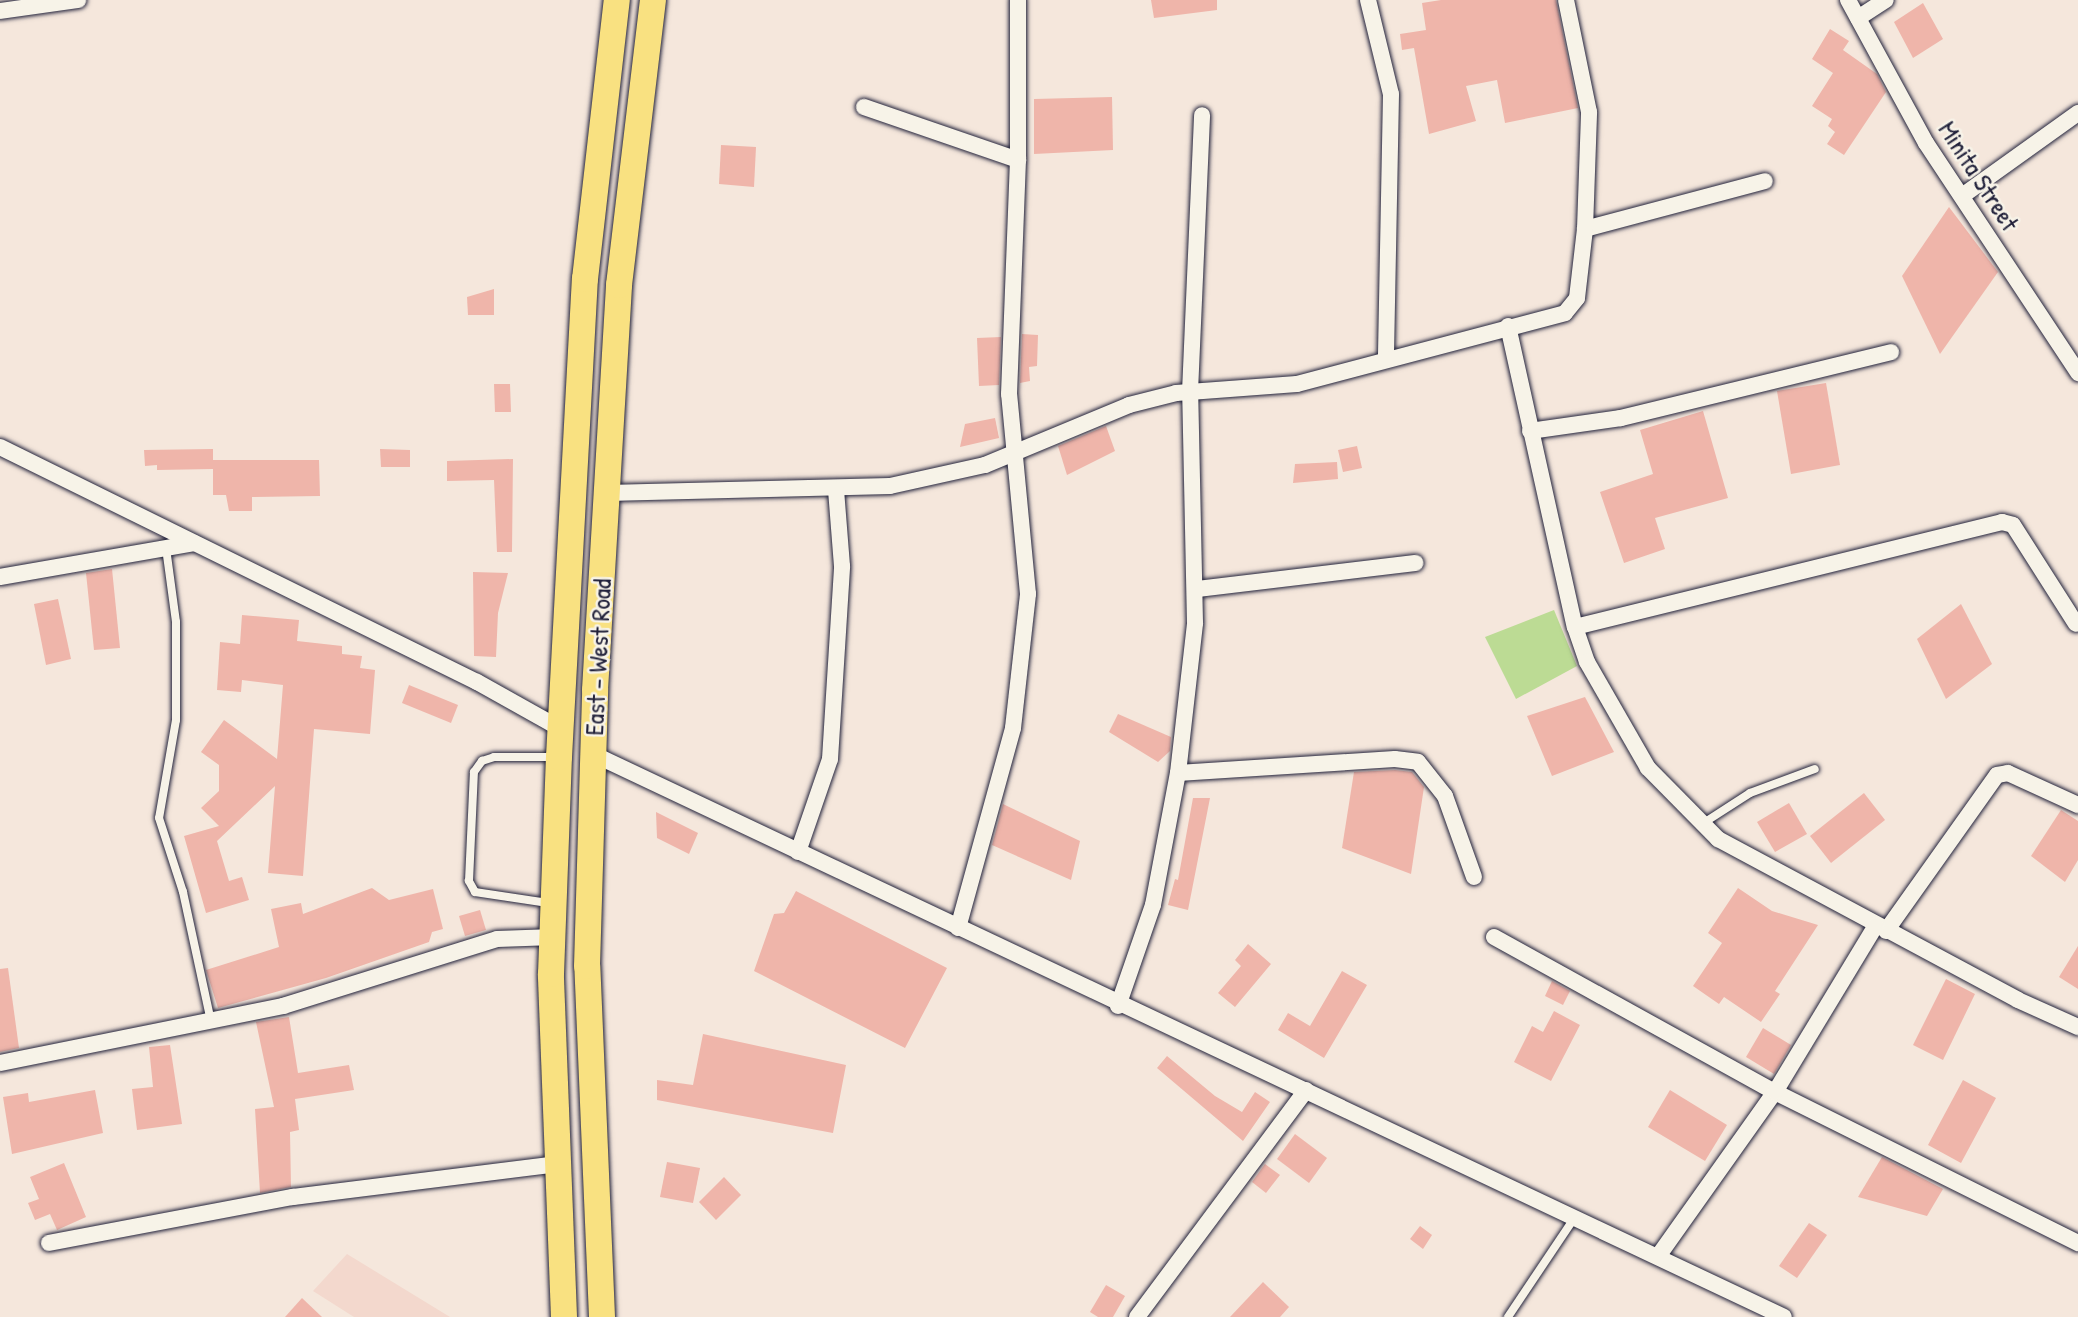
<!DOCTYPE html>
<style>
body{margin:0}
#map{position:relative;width:2078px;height:1317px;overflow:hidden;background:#f5e7dc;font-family:"Patrick Hand",sans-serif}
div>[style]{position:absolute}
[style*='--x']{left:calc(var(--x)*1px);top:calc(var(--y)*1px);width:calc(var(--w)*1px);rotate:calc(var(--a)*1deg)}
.built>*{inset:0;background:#f3d8cd}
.green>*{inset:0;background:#bcdb94}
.building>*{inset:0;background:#efb5aa}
.roads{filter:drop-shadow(0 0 2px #22223b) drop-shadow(0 0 2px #22223b)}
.lane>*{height:8px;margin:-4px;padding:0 4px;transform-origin:4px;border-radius:4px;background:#f7f3e8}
.street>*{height:16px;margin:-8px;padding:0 8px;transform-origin:8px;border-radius:8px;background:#f7f3e8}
.primary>*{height:26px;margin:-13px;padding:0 13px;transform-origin:13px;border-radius:13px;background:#f9e181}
span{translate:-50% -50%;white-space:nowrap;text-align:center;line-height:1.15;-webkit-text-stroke:5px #f7f3e8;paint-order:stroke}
.street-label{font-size:26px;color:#22223b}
</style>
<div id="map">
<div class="built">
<i style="clip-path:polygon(347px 1254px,450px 1317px,354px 1317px,313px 1291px)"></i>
</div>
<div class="green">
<i style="clip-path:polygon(1554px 610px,1577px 666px,1516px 699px,1485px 637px)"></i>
</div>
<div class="building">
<i style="clip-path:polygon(1151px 0,1217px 0,1217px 10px,1154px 18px)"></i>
<i style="clip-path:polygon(1441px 0,1556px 0,1578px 108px,1505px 123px,1497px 80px,1466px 86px,1476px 121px,1429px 134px,1414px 48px,1402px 50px,1400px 34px,1426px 30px,1422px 3px)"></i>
<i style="clip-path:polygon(1923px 3px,1943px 39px,1913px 58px,1894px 22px)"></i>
<i style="clip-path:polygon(1830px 29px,1849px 41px,1843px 50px,1877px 74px,1886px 92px,1844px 155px,1827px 144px,1835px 132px,1828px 126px,1832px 119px,1812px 106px,1833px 73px,1812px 59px)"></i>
<i style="clip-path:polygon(1112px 97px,1113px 150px,1034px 154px,1034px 99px)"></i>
<i style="clip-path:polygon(721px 145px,756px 147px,754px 187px,719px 184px)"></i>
<i style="clip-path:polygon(1949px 207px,1998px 272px,1940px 354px,1902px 276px)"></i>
<i style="clip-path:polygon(494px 289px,494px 315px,468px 315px,467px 297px)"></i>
<i style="clip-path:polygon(1022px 334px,1038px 335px,1037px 366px,1029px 367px,1030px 381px,1020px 383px)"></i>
<i style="clip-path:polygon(1001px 337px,999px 385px,979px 386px,977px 338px)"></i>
<i style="clip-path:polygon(1826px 383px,1840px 465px,1791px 474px,1777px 391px)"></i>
<i style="clip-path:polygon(494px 384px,510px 384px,511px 412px,495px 412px)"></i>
<i style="clip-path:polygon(1703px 411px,1728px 498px,1655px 518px,1665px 549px,1624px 563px,1600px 492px,1653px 474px,1640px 430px)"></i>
<i style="clip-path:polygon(995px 418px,999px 438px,960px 447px,965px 424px)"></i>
<i style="clip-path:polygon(1106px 426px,1115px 451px,1067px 475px,1058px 446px)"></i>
<i style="clip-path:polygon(1357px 446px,1362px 468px,1343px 472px,1338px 450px)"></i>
<i style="clip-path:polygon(213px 449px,213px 467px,213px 460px,319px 460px,320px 496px,252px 497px,252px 511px,229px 511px,226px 495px,213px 495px,213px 469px,157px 470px,157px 465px,145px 466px,144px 450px)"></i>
<i style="clip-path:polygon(380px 449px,410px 450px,410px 467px,381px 467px)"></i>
<i style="clip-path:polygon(513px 459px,512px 552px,497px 552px,494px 480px,447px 481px,447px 461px)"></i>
<i style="clip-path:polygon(1337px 462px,1338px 479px,1293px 483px,1295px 464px)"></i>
<i style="clip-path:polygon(112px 569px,120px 648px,94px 650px,86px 573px)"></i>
<i style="clip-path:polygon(473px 572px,508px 573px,498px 613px,496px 657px,474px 656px)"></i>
<i style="clip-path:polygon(58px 599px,71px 659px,46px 665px,34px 604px)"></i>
<i style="clip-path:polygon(1961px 604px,1992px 664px,1946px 699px,1917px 639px)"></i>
<i style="clip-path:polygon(242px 615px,299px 620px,297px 641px,342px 646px,342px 654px,362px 656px,360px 668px,375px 670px,370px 734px,314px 729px,303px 876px,268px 873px,275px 786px,217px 841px,229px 881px,242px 877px,249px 900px,206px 913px,184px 836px,219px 826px,201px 808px,219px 791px,219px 765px,201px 752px,224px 720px,277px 759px,283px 685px,242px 680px,241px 692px,217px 690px,220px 642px,240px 644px)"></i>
<i style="clip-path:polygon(409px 685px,458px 705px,451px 723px,402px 703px)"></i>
<i style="clip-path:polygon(1585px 697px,1614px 752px,1552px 776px,1527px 716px)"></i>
<i style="clip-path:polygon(1118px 714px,1171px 737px,1170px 751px,1158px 762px,1109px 732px)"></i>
<i style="clip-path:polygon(1395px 770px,1412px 772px,1424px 787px,1411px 874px,1342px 848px,1354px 772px)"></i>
<i style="clip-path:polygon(1864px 793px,1885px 820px,1831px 863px,1810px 836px)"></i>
<i style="clip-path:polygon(1193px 798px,1210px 798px,1188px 910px,1168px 905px,1175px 879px,1178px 880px)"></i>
<i style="clip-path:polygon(1789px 803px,1807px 834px,1775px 852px,1757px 822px)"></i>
<i style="clip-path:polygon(1003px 804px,1080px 841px,1071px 880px,992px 845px)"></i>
<i style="clip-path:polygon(2061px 810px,2078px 821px,2078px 860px,2065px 882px,2031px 856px)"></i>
<i style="clip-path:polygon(656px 812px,698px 833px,689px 854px,657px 838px)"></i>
<i style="clip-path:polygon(372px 888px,389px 900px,433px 889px,443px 929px,432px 932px,429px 942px,326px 978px,218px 1008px,206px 970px,279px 947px,271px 909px,301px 903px,303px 914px)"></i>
<i style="clip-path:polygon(1738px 888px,1772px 911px,1818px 925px,1775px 991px,1780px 994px,1761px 1022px,1724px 997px,1719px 1004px,1693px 986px,1722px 943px,1708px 933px)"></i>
<i style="clip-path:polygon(796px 891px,947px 968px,905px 1048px,754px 971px,774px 914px,784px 913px)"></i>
<i style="clip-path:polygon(480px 910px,486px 930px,465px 936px,459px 916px)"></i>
<i style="clip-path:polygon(1248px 944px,1271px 964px,1235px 1007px,1218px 993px,1241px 966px,1235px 960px)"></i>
<i style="clip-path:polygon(2078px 946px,2078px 989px,2059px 977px)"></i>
<i style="clip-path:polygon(8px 968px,19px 1048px,0 1052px,0 969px)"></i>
<i style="clip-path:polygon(1342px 971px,1367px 985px,1324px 1058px,1278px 1030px,1288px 1013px,1310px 1026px)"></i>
<i style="clip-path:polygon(1946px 979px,1975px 994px,1943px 1060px,1913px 1045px)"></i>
<i style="clip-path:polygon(1552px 981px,1570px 991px,1563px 1005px,1545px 996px)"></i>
<i style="clip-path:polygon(1554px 1011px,1580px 1025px,1551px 1081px,1514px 1062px,1532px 1026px,1543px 1032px)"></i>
<i style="clip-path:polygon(289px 1017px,298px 1073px,349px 1065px,354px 1090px,295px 1099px,299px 1130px,290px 1132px,291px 1187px,260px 1193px,255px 1109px,274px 1107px,256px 1022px)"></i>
<i style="clip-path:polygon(1763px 1028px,1791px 1045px,1774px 1074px,1746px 1057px)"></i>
<i style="clip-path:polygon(703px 1034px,846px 1065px,833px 1133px,657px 1100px,657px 1080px,693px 1085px)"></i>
<i style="clip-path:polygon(170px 1045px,182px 1124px,137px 1130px,132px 1089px,153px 1087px,149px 1047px)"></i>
<i style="clip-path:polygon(1167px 1056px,1215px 1096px,1242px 1112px,1255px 1092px,1270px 1102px,1243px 1141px,1157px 1068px)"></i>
<i style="clip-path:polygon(1963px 1080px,1996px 1098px,1961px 1163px,1928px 1145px)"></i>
<i style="clip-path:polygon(95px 1090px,103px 1133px,12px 1154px,3px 1097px,28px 1093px,29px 1102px)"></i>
<i style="clip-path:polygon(1670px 1090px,1727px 1125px,1705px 1161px,1648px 1127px)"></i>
<i style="clip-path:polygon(1295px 1134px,1327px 1158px,1309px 1183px,1277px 1159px)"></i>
<i style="clip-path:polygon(1882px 1157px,1943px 1189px,1927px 1216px,1858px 1197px)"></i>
<i style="clip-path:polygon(667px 1162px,700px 1168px,693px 1203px,660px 1197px)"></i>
<i style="clip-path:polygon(64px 1163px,86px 1217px,57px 1230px,50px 1214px,35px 1220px,28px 1203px,39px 1199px,30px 1177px)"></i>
<i style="clip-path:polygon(1265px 1164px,1280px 1175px,1266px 1193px,1252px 1182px)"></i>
<i style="clip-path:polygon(724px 1177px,741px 1195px,716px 1220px,699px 1202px)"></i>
<i style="clip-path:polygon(1809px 1223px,1827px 1235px,1797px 1278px,1779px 1266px)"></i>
<i style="clip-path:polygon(1420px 1226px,1432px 1235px,1423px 1249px,1410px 1239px)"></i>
<i style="clip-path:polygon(1263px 1282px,1289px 1307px,1280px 1317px,1230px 1317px)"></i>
<i style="clip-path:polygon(1106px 1285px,1125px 1296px,1113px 1317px,1098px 1317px,1090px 1312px)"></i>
<i style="clip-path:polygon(302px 1298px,322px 1317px,285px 1317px)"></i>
</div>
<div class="roads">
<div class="lane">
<i style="--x:166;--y:548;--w:75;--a:82.3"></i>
<i style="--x:176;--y:622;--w:98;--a:90"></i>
<i style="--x:176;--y:720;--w:99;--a:99.8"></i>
<i style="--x:159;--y:818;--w:78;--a:72"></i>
<i style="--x:183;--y:892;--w:133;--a:77.8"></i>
<i style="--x:1702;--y:824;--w:57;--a:-32.9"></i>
<i style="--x:1750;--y:793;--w:69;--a:-20.3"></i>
<i style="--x:548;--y:903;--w:74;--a:-171.4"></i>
<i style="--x:475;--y:892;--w:13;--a:-119"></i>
<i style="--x:469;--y:881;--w:109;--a:-87.4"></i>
<i style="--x:474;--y:772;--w:14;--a:-54"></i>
<i style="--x:482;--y:761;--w:13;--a:-18"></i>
<i style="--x:494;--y:757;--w:62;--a:0"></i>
<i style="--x:1508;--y:1317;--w:120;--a:-56.2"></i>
</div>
<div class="street">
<i style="--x:1368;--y:0;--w:97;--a:76.3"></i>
<i style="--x:1391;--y:94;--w:265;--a:91.1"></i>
<i style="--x:1848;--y:0;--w:163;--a:61.4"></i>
<i style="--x:1926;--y:143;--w:276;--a:56.5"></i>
<i style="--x:0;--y:11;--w:79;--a:-8"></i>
<i style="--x:1858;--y:18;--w:33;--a:-33"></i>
<i style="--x:864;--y:107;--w:163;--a:19"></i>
<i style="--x:1962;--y:196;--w:143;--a:-35.6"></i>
<i style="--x:1585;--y:229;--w:186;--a:-14.9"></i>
<i style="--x:1508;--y:326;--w:308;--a:77.5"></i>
<i style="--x:1575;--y:627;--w:37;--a:71"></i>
<i style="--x:1587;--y:662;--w:122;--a:60.1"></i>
<i style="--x:1648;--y:768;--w:100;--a:45.4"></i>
<i style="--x:1718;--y:839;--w:340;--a:28.2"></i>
<i style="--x:2018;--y:1000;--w:66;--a:24.2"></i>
<i style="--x:1530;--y:431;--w:92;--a:-8.1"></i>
<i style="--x:1621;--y:418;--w:278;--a:-13.7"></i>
<i style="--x:0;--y:447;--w:532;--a:26.23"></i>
<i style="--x:477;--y:682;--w:96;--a:29.2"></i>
<i style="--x:607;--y:493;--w:283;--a:-1.4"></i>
<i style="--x:890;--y:486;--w:97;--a:-12.5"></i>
<i style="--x:985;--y:465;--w:156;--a:-22.6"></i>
<i style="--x:1129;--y:405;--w:49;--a:-14.3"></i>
<i style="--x:1176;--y:393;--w:121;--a:-4.3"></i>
<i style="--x:1297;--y:384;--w:277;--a:-14.8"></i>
<i style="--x:1565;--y:313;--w:19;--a:-51"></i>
<i style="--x:1577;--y:298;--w:69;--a:-83.4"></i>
<i style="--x:1585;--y:229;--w:117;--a:-88"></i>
<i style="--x:1589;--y:112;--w:114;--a:-101.6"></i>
<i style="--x:0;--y:577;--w:197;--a:-9.9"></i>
<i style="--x:1197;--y:589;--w:220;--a:-6.8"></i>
<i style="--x:1575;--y:627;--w:440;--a:-13.8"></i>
<i style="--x:2002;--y:522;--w:11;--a:15"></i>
<i style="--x:2013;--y:525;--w:117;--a:57.5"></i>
<i style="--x:593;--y:754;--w:1317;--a:25.3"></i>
<i style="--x:1178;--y:773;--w:217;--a:-3.7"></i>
<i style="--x:1395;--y:759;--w:23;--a:7"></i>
<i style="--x:1418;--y:762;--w:43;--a:51.5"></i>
<i style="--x:1445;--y:796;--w:86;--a:70.3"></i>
<i style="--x:798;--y:852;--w:98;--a:-71"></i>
<i style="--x:830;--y:759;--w:193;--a:-86.4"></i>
<i style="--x:842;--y:566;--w:77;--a:-94.5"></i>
<i style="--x:958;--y:928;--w:207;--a:-74.6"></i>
<i style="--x:1013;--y:728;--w:135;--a:-83.6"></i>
<i style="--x:1028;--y:594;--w:201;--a:-95.4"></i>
<i style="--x:1009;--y:394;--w:234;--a:-87.8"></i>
<i style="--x:1018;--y:160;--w:160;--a:-90"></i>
<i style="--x:1886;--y:931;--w:191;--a:-54.6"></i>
<i style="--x:1997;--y:775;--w:11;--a:-10"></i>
<i style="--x:2008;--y:773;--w:77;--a:24.6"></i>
<i style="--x:1494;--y:937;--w:321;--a:28.9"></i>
<i style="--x:1775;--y:1092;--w:339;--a:26.5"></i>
<i style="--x:1118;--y:1006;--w:107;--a:-70.9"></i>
<i style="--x:1153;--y:905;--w:134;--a:-79.3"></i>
<i style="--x:1178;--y:773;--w:151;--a:-83.5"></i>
<i style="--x:1195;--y:623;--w:231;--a:-91.2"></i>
<i style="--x:1190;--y:392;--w:277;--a:-87.5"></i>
<i style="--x:0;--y:1063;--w:289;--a:-11.4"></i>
<i style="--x:283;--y:1006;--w:224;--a:-17.4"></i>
<i style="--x:497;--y:939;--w:57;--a:-2"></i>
<i style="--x:49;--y:1243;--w:248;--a:-10.7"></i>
<i style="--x:293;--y:1197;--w:267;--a:-7.1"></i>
<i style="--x:1659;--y:1255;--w:200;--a:-54.6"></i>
<i style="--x:1775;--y:1092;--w:195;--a:-58.8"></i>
<i style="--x:1137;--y:1317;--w:283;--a:-53.3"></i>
</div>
<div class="primary">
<i style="--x:564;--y:1317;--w:343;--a:-92.2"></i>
<i style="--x:551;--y:974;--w:217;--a:-87.9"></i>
<i style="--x:559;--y:757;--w:479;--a:-86.9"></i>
<i style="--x:585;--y:279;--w:281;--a:-83.5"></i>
<i style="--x:602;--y:1317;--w:351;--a:-92.4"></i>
<i style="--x:587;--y:966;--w:276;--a:-88.3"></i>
<i style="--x:595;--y:690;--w:406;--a:-86.6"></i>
<i style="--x:619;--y:285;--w:287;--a:-83.2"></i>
</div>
</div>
<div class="street-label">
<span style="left:1979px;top:176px;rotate:57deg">Minita Street</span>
<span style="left:598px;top:657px;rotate:-87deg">East - West Road</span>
</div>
</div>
